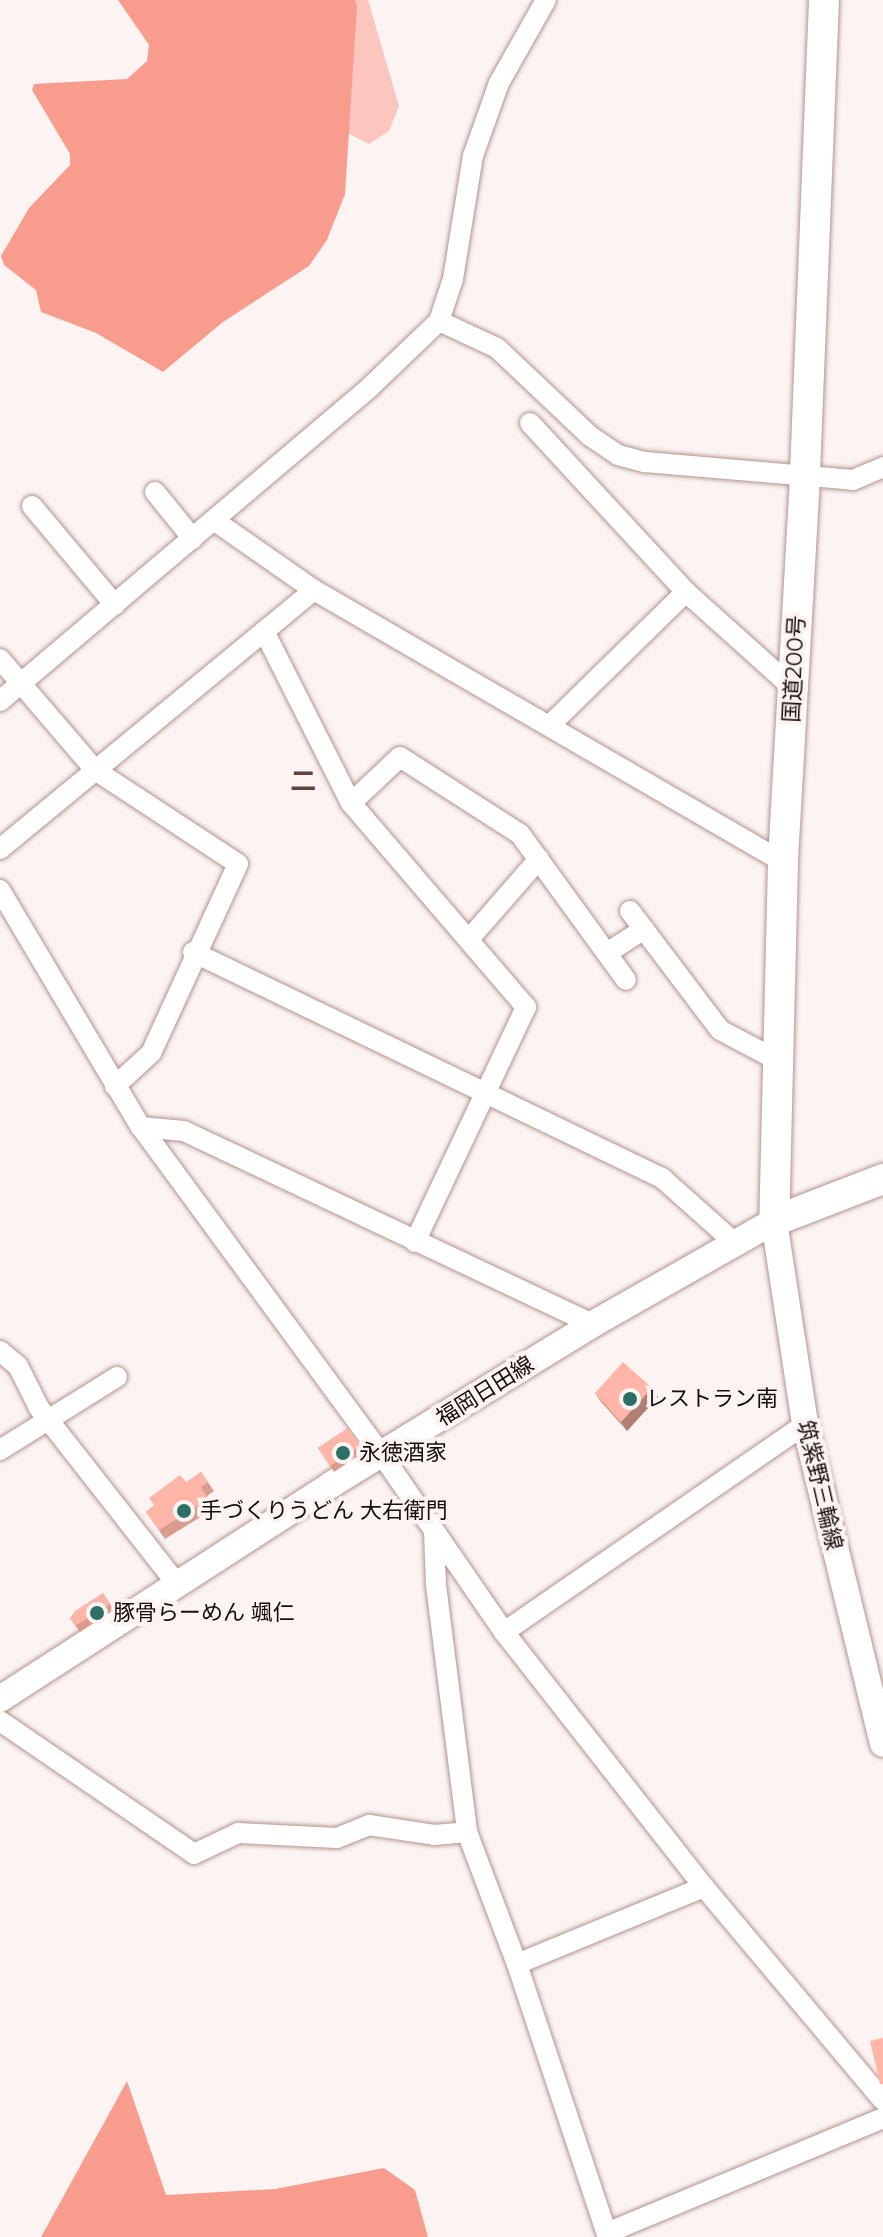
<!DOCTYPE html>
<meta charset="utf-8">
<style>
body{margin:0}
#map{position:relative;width:883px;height:2237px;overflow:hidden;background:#fbf4f3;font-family:Montserrat,"Noto Sans JP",sans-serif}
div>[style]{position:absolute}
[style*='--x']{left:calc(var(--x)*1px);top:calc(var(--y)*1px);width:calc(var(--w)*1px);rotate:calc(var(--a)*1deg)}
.green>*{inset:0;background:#fac6bd}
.water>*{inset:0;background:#f89d8e}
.roads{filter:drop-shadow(0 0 2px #b3938d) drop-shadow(0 0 2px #b3938d)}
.minor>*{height:20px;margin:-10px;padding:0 10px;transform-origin:10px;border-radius:10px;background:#fff}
.major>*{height:26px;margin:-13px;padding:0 13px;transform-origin:13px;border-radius:13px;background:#fff}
.highway>*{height:30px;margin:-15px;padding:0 15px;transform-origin:15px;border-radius:15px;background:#fff}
.wall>*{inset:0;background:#db9c90}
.shaded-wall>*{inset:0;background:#b27f75}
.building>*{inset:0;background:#ffb5a7}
.dots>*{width:22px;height:22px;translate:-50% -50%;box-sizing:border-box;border:4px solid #fbf4f3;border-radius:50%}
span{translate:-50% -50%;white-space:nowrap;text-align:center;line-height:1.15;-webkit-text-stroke:8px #fbf4f3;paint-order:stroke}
.street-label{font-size:22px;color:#170c0b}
.poi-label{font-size:22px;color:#170c0b}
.left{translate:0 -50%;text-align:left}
.quarter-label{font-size:26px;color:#60443f;font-weight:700}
</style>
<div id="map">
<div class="green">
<i style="clip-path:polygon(154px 0,368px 0,399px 106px,389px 131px,369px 144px,347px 133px)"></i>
</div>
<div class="water">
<i style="clip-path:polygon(118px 0,355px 0,357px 6px,345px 194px,327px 240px,309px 266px,223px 322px,163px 372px,96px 333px,41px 312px,36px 290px,4px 265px,1px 256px,29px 208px,70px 165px,70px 154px,32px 90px,34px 84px,127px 79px,147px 61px,149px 45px)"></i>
<i style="clip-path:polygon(127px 2081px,166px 2195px,275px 2189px,384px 2168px,415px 2190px,428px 2237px,41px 2237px)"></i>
</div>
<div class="roads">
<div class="minor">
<i style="--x:439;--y:321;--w:64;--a:25"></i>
<i style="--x:497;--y:348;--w:128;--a:43.4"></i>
<i style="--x:590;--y:436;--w:34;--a:34"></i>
<i style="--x:618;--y:455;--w:28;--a:15"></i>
<i style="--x:645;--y:462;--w:209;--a:4.9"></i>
<i style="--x:853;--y:480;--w:33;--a:-23"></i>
<i style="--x:530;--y:423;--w:230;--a:47.3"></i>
<i style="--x:686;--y:592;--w:142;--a:41.9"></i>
<i style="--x:155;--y:492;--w:60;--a:51"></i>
<i style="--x:32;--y:506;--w:129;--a:50"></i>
<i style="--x:215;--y:521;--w:121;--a:34.9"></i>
<i style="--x:314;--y:590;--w:542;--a:30.11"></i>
<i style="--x:264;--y:631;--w:193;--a:63.2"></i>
<i style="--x:351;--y:803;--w:269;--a:49.4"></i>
<i style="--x:526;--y:1007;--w:260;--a:115.3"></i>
<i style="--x:0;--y:659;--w:146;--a:49.4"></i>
<i style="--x:95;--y:770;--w:171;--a:33.3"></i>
<i style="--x:238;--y:864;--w:208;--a:114.7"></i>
<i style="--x:151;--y:1053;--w:49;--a:137.5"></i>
<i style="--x:0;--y:701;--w:485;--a:-40.3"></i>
<i style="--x:370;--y:387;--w:95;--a:-43.7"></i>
<i style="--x:439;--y:321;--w:44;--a:-71.6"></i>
<i style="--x:453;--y:279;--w:125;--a:-80.8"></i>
<i style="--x:473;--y:156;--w:77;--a:-70.4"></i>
<i style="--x:499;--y:83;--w:95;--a:-60.5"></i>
<i style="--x:549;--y:726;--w:192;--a:-44.4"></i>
<i style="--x:351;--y:803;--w:67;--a:-43.2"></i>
<i style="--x:400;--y:757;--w:143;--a:32.7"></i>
<i style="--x:520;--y:834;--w:180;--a:54"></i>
<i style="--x:0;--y:849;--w:407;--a:-39.5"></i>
<i style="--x:0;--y:890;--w:276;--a:59.3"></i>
<i style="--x:141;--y:1127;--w:407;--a:53.7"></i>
<i style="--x:382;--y:1455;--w:215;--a:55.4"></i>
<i style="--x:504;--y:1632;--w:324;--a:51.9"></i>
<i style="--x:704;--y:1887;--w:278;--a:50"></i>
<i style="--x:630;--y:911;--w:149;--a:52.9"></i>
<i style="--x:720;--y:1030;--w:62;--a:27.8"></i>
<i style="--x:470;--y:938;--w:105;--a:-48.9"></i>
<i style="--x:193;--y:952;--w:521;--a:25.73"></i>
<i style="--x:662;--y:1178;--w:98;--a:41.7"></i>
<i style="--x:607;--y:953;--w:44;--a:-33"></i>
<i style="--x:141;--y:1127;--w:43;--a:5.3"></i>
<i style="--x:184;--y:1131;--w:452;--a:25.3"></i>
<i style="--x:0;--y:1351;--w:23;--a:40"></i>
<i style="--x:18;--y:1366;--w:47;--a:63.4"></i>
<i style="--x:39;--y:1408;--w:224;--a:51.9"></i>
<i style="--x:0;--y:1450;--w:138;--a:-32"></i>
<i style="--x:434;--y:1531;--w:54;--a:87.9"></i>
<i style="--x:436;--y:1585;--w:249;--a:82.8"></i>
<i style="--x:467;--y:1832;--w:141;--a:69.3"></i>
<i style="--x:517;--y:1964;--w:288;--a:71.6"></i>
<i style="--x:504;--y:1632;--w:366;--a:-34.6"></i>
<i style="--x:0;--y:1721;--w:235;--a:34.4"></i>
<i style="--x:194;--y:1854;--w:49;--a:-25.5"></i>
<i style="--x:238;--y:1833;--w:99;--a:2.9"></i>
<i style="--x:337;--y:1838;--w:35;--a:-22"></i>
<i style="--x:369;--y:1825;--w:66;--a:8.7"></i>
<i style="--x:434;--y:1835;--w:33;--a:-5"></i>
<i style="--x:517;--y:1964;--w:202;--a:-22.4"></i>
<i style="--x:607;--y:2233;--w:299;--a:-22.6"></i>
</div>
<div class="major">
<i style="--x:0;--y:1699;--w:396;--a:-32.9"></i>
<i style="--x:332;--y:1484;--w:306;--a:-31.5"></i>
<i style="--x:593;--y:1324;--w:208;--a:-29.6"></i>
<i style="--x:774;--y:1221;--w:205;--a:81.3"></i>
<i style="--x:805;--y:1424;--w:329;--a:76.3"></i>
</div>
<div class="highway">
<i style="--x:824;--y:0;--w:478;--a:92.3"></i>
<i style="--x:805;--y:478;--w:385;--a:93.3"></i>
<i style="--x:783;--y:862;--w:359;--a:91.4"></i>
<i style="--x:774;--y:1221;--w:117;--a:-21.1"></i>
</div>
</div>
<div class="wall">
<i style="clip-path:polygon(652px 1388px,658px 1397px,627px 1431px,601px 1402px,595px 1393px)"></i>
<i style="clip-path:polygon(348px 1428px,364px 1452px,334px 1472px,318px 1448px)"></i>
<i style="clip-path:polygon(201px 1472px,214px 1491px,207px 1496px,215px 1508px,165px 1539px,146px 1512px)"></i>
<i style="clip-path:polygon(103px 1593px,114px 1610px,80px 1632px,70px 1618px)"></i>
</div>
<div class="shaded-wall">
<i style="clip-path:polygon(652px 1388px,658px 1397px,627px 1431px,621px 1422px)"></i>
</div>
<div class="building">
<i style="clip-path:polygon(623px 1362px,652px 1388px,621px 1422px,595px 1393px)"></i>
<i style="clip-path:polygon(348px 1428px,360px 1446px,330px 1466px,318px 1448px)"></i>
<i style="clip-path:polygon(201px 1472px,208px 1482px,201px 1487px,208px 1499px,159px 1530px,146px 1512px,154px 1505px,149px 1498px,180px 1475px,186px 1482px)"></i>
<i style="clip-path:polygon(103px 1593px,110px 1604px,75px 1626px,70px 1618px,75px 1611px)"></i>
<i style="clip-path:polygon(883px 2038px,883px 2084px,880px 2084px,870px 2041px)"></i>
</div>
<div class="dots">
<i style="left:630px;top:1399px;background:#2b7064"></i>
<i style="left:343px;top:1453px;background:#2b7064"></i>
<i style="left:184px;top:1511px;background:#2b7064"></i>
<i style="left:97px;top:1613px;background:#2b7064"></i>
</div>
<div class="street-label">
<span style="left:794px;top:669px;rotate:-87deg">国道200号</span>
<span style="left:485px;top:1391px;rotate:-32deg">福岡日田線</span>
<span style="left:820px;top:1485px;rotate:77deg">筑紫野三輪線</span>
</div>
<div class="poi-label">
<span class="left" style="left:646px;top:1399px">レストラン南</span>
<span class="left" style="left:359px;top:1453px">永徳酒家</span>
<span class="left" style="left:200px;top:1511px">手づくりうどん 大右衛門</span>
<span class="left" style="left:113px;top:1613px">豚骨らーめん 颯仁</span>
</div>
<div class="quarter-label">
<span style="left:303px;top:782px">二</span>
</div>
</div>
